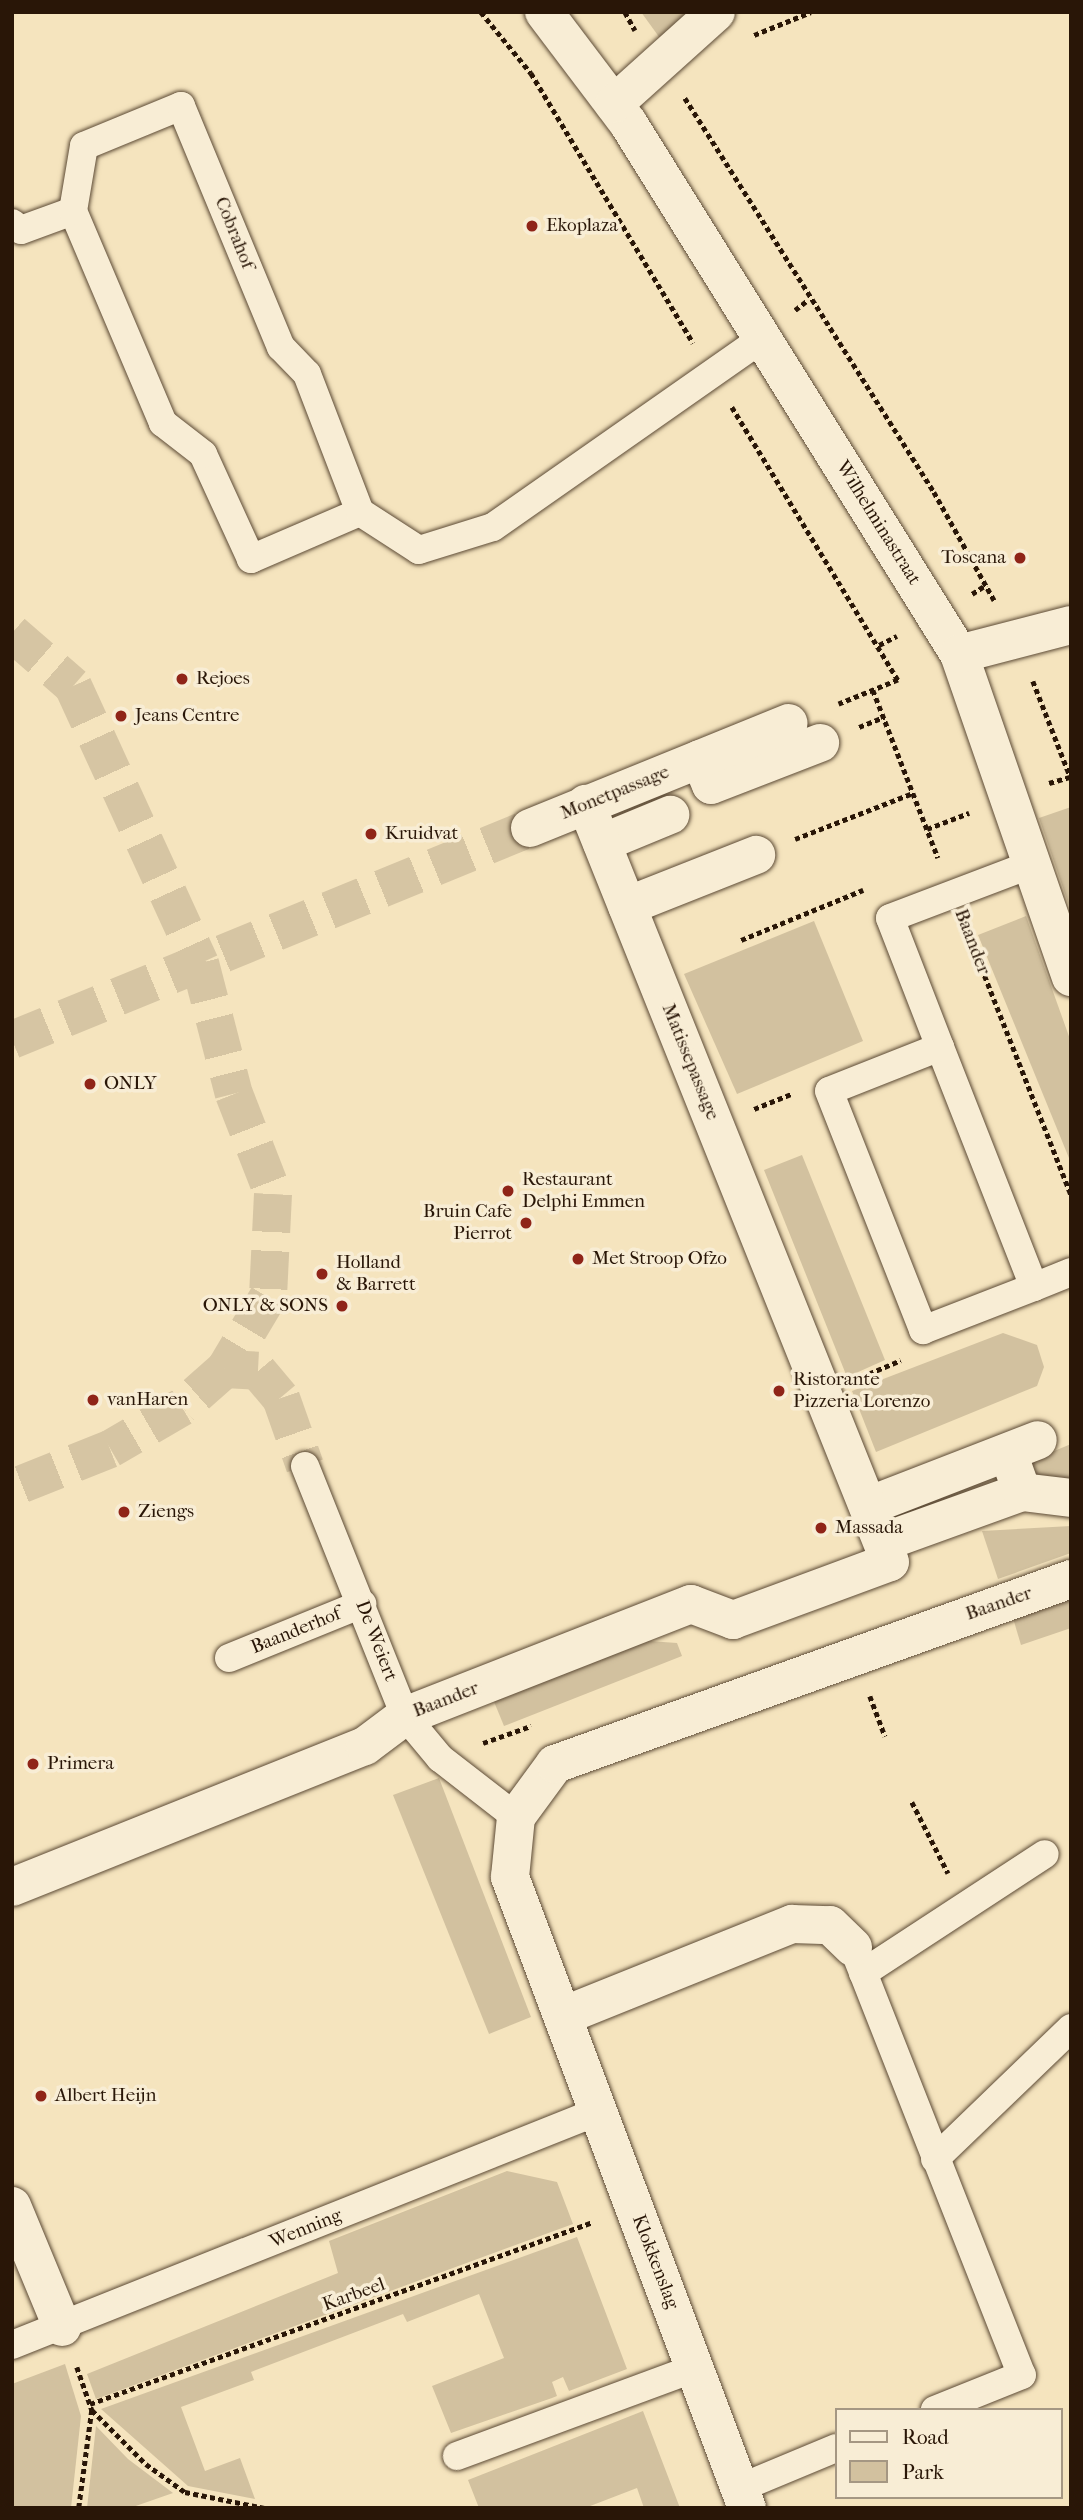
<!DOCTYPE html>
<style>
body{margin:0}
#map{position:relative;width:1083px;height:2520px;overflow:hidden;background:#f5e4be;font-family:"IM FELL French Canon",serif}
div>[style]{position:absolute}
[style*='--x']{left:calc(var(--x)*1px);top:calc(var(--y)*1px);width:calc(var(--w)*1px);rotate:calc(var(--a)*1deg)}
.green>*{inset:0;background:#d2c19f}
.pedestrian-tunnel>*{height:38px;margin-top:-19px;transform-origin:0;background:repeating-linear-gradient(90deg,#d6c5a3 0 38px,transparent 0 57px)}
.path>*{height:4.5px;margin-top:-2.25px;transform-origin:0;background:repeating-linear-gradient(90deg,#291607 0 5px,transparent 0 8.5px)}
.roads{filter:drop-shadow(0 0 2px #5c4a35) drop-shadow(0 0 2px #5c4a35)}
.service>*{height:28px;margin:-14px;padding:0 14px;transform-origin:14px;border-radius:14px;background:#f8edd5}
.pedestrian>*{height:38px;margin:-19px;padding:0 19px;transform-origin:19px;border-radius:19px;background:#f8edd5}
.minor>*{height:38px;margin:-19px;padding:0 19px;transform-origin:19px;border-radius:19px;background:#f8edd5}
.dots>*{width:19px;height:19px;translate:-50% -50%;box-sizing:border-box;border:4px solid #f8edd5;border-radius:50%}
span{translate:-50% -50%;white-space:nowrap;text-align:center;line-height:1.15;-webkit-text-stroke:7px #f8edd5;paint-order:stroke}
.poi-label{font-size:19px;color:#291607}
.left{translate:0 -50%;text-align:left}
.right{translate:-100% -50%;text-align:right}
.street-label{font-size:19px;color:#291607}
.frame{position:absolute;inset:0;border:14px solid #291607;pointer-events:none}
.legend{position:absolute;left:835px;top:2408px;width:228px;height:91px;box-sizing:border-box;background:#f8edd5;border:2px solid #a59783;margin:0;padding:9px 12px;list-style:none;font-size:21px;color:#291607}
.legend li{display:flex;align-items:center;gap:14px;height:35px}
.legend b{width:35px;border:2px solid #a59783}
</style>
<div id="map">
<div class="green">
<i style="clip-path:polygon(641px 12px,691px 12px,662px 41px)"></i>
<i style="clip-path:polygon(1071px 807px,1071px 911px,1039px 818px)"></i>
<i style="clip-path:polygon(1026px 916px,1071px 1042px,1071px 1163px,978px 935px)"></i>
<i style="clip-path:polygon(814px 921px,863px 1041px,737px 1094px,684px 974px)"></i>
<i style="clip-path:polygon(802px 1155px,885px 1360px,847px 1377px,764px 1170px)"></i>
<i style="clip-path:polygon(1003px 1333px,1037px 1345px,1044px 1367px,1037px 1386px,876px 1452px,852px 1391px)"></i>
<i style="clip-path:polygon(1071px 1444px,1071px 1482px,1035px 1480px,1028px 1462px)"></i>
<i style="clip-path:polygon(1071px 1526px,1071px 1553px,998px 1579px,982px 1531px)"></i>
<i style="clip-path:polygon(1071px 1597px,1071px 1628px,1021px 1645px,1013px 1618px)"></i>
<i style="clip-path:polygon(621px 1639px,677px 1643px,682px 1656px,504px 1726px,490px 1692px)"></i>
<i style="clip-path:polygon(439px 1778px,531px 2017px,489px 2034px,393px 1795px)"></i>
<i style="clip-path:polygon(507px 2171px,557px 2182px,573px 2224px,96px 2399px,87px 2374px,338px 2273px,329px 2241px)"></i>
<i style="clip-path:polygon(577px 2237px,627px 2369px,569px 2391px,563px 2377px,552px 2382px,557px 2396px,552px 2398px,451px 2433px,432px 2386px,504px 2358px,479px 2294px,407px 2322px,403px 2314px,251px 2372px,254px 2380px,181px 2407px,205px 2471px,240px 2458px,255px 2499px,188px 2486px,101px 2409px)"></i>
<i style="clip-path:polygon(65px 2364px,81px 2416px,71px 2508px,12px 2508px,12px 2384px)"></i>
<i style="clip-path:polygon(643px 2411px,680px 2508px,644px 2508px,637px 2488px,585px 2508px,479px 2508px,468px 2480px)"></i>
<i style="clip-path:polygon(96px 2426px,128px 2459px,173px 2493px,130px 2508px,87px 2508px)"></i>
</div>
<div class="pedestrian-tunnel">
<i style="--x:12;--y:633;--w:81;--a:41"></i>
<i style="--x:73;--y:686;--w:305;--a:65.4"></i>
<i style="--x:200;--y:963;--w:135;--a:75.5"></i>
<i style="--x:234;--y:1094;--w:107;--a:68.7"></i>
<i style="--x:273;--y:1194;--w:103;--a:92.8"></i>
<i style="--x:268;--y:1297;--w:84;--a:120.8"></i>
<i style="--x:225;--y:1369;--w:57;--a:138.5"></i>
<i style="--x:182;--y:1407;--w:83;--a:149.7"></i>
<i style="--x:110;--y:1449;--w:105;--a:158.3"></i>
<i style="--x:12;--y:1040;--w:560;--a:-22.26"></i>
<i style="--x:225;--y:1369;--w:33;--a:3"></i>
<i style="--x:258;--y:1371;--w:35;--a:50"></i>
<i style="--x:281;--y:1398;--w:72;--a:70.6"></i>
</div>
<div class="path">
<i style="--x:481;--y:12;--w:79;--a:50.7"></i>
<i style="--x:531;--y:73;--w:315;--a:59"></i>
<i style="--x:625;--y:12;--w:21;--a:61"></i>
<i style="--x:754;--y:35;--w:61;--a:-22"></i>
<i style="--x:685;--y:98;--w:466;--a:57.7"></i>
<i style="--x:934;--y:492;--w:124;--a:60.9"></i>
<i style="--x:795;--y:310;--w:16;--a:-38"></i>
<i style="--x:732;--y:407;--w:320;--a:58.7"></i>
<i style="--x:898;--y:680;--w:64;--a:157.9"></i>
<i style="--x:972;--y:594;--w:17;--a:-33"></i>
<i style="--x:879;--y:645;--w:20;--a:-27"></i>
<i style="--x:1033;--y:681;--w:102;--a:68.7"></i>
<i style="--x:873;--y:690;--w:180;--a:68.8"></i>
<i style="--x:859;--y:727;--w:27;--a:-22"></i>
<i style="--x:1049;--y:783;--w:22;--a:-16"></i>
<i style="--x:927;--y:829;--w:45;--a:-20.9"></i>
<i style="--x:795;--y:839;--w:127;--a:-21.3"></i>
<i style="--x:966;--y:928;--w:286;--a:68.5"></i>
<i style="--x:741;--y:940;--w:132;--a:-22.3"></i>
<i style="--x:754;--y:1109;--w:40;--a:-22"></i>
<i style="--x:861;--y:1377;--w:43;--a:-23"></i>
<i style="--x:870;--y:1696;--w:43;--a:69.4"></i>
<i style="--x:483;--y:1743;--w:51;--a:-19.5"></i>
<i style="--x:912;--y:1802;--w:80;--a:63.1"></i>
<i style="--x:77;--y:2367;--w:46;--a:70.8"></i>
<i style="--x:92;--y:2410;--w:99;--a:97.6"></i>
<i style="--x:90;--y:2404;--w:535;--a:-19.89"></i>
<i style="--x:92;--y:2410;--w:76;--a:45"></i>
<i style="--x:146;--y:2464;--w:48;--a:35.7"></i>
<i style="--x:185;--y:2492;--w:81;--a:11.4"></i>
<i style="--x:321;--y:2508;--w:46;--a:0"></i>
</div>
<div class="roads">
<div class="service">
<i style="--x:12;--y:223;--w:11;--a:38"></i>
<i style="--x:21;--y:230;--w:55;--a:-20.1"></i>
<i style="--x:360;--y:512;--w:119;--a:156.7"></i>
<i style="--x:251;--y:559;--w:115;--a:-114.6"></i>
<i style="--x:203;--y:454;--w:51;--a:-142.2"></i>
<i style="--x:163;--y:423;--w:230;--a:-113"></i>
<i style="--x:73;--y:211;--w:66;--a:-80.4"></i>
<i style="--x:84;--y:146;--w:105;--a:-22.4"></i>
<i style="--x:181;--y:106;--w:261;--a:67.5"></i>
<i style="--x:281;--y:347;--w:37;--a:46"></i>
<i style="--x:307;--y:374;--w:148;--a:69"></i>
<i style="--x:360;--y:512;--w:70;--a:32.8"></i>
<i style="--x:419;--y:550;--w:77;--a:-17.3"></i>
<i style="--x:493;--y:527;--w:330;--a:-35"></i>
<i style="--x:940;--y:1047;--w:138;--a:-111.2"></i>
<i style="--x:890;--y:918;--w:152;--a:-20.8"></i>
<i style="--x:1034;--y:1287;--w:258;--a:-111.4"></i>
<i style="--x:940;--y:1047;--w:119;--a:158.4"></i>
<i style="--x:829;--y:1091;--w:257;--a:68.5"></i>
<i style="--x:923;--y:1330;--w:119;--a:-21.2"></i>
<i style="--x:1034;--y:1287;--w:40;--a:-22"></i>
<i style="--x:305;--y:1466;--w:269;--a:68.2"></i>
<i style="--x:405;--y:1716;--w:55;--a:50.2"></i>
<i style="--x:440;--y:1758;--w:96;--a:37.8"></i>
<i style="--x:229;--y:1658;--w:144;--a:-22.1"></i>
<i style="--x:853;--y:1947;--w:460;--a:68.5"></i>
<i style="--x:1022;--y:2375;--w:94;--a:158.1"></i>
<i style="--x:863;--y:1973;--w:217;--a:-33.2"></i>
<i style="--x:935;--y:2159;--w:189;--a:-43.9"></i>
<i style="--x:12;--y:2345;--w:632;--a:-21.73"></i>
<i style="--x:457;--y:2456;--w:254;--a:-20.3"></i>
<i style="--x:740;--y:2488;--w:104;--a:-22.6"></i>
</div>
<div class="pedestrian">
<i style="--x:700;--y:759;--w:28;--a:67"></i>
<i style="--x:711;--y:785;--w:117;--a:-21.1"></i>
<i style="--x:530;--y:828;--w:279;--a:-22.1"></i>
<i style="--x:602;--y:843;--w:74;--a:-22.4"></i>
<i style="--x:627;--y:906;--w:139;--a:-21.6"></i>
<i style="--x:1022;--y:1492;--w:49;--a:7"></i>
<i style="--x:868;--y:1506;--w:182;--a:-21.2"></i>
<i style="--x:900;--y:1536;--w:130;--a:-19.8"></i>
<i style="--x:1022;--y:1492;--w:41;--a:-109.7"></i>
<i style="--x:12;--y:1887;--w:380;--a:-21.8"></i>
<i style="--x:365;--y:1746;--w:50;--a:-36.9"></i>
<i style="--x:405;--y:1716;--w:307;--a:-21.4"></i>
<i style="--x:691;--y:1604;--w:45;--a:20.9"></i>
<i style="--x:733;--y:1620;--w:167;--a:-20.3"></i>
<i style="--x:890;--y:1562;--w:817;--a:-111.85"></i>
<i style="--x:12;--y:2206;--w:131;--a:67.5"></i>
</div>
<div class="minor">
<i style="--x:544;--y:12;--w:139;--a:52.9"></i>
<i style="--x:628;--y:123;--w:626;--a:58.06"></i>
<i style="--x:959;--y:654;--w:342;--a:70.9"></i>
<i style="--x:614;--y:104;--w:137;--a:-42"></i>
<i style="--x:959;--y:654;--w:116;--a:-14.5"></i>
<i style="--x:563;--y:2016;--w:247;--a:-21.9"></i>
<i style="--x:792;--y:1924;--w:38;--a:2"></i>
<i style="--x:830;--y:1925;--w:32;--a:44"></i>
<i style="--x:747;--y:2508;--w:674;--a:-110.59"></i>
<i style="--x:510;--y:1877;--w:60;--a:-84.3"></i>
<i style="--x:516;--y:1817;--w:66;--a:-53.7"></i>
<i style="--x:555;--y:1764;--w:548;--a:-19.72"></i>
</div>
</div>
<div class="dots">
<i style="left:532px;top:226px;background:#8f2418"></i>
<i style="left:1020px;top:558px;background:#8f2418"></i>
<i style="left:182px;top:679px;background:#8f2418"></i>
<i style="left:121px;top:716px;background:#8f2418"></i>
<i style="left:371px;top:834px;background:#8f2418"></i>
<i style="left:90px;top:1084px;background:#8f2418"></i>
<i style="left:508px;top:1191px;background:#8f2418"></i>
<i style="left:526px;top:1223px;background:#8f2418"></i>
<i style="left:578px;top:1259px;background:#8f2418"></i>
<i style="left:322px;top:1274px;background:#8f2418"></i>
<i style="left:342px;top:1306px;background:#8f2418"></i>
<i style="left:779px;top:1391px;background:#8f2418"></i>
<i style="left:93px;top:1400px;background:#8f2418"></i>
<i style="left:124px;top:1512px;background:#8f2418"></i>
<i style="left:821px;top:1528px;background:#8f2418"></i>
<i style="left:33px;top:1764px;background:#8f2418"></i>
<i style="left:41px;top:2096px;background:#8f2418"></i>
</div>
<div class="poi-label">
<span class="left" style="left:546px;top:226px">Ekoplaza</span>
<span class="right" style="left:1006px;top:558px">Toscana</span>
<span class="left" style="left:196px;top:679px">Rejoes</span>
<span class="left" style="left:135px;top:716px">Jeans Centre</span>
<span class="left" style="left:385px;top:834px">Kruidvat</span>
<span class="left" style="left:104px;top:1084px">ONLY</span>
<span class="left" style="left:522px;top:1191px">Restaurant<br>Delphi Emmen</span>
<span class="right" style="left:512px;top:1223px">Bruin Cafe<br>Pierrot</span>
<span class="left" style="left:592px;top:1259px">Met Stroop Ofzo</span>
<span class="left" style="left:336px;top:1274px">Holland<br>&amp; Barrett</span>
<span class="right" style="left:328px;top:1306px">ONLY &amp; SONS</span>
<span class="left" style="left:793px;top:1391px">Ristorante<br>Pizzeria Lorenzo</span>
<span class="left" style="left:107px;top:1400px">vanHaren</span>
<span class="left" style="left:138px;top:1512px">Ziengs</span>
<span class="left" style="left:835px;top:1528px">Massada</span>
<span class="left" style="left:47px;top:1764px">Primera</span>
<span class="left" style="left:55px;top:2096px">Albert Heijn</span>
</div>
<div class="street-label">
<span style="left:234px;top:233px;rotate:68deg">Cobrahof</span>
<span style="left:878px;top:523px;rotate:58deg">Wilhelminastraat</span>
<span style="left:615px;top:793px;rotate:-22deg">Monetpassage</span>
<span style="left:972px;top:942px;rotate:69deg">Baander</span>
<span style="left:690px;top:1062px;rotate:68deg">Matissepassage</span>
<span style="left:999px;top:1604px;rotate:-19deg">Baander</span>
<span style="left:296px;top:1631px;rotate:-22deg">Baanderhof</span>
<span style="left:376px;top:1641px;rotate:69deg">De Weiert</span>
<span style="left:446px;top:1700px;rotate:-21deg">Baander</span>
<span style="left:306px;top:2229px;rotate:-22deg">Wenning</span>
<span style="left:655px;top:2262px;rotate:69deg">Klokkenslag</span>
<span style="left:354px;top:2295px;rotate:-20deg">Karbeel</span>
</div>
<div class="frame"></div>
<ul class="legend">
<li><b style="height:9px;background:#f8edd5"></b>Road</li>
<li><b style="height:19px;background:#d2c19f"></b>Park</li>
</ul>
</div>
